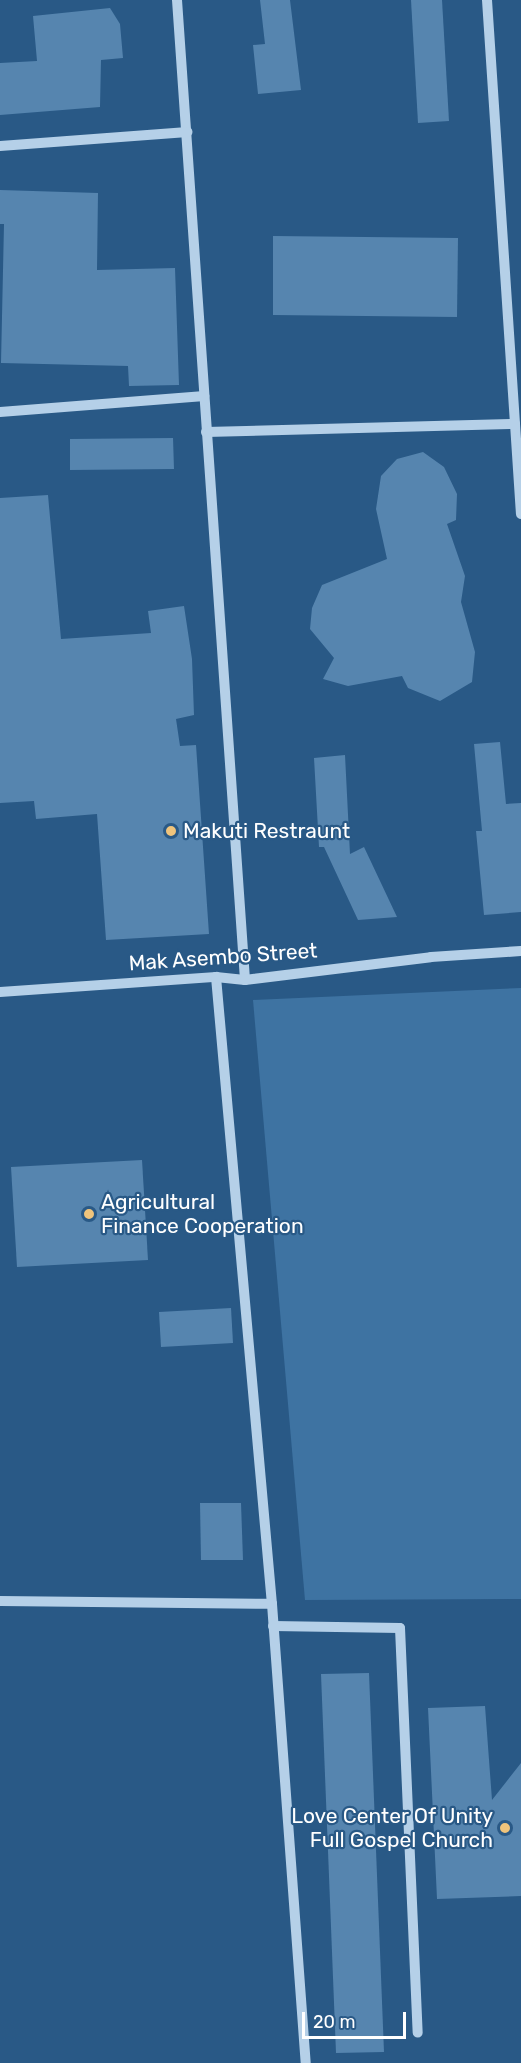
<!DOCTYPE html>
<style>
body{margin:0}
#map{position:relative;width:521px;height:2063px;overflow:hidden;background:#295986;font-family:Rubik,sans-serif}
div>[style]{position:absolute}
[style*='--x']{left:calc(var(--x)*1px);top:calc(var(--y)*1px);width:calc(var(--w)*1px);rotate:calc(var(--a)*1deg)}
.green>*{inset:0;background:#3e73a2}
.building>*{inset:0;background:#5685af}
.minor>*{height:10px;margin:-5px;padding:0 5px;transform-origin:5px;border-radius:5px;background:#b5d0e8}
.dots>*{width:16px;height:16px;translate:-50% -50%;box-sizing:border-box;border:3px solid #295986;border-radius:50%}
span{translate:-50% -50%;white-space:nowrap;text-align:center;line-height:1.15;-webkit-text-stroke:4.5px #295986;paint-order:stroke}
.poi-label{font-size:21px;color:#fff}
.left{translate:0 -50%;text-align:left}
.right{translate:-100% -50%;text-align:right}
.street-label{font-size:21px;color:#fff}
.scale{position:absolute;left:302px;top:2012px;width:104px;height:27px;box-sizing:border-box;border:3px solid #fff;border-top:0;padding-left:8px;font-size:18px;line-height:21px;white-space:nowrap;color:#fff;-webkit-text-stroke:4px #295986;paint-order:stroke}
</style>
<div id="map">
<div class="green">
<i style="clip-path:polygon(521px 988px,521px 1599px,305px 1600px,253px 1000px)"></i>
</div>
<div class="building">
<i style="clip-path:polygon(260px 0,290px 0,301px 90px,258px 94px,253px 45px,265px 44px)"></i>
<i style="clip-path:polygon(411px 0,442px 0,449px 121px,418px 123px)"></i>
<i style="clip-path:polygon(110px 8px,120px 24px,123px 58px,101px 60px,100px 107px,0 115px,0 63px,37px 61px,33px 16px)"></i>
<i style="clip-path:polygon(0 190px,98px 193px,97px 270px,175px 268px,179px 385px,129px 386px,128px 366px,1px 363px,4px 224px,0 224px)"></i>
<i style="clip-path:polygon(273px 236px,458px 238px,457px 317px,273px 315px)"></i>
<i style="clip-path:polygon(173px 438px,174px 469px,70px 470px,70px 439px)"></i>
<i style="clip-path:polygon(423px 452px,444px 467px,457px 494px,456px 520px,447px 524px,465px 576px,461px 602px,475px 652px,472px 682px,440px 701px,408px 688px,402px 676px,348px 686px,323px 679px,334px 658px,310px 629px,312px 608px,322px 585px,387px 559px,376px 509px,381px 476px,397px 459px)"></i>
<i style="clip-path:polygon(48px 495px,61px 639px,151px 633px,148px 611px,184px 606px,192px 659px,194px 715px,176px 719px,180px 746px,196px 745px,209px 934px,106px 940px,97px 814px,36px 819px,34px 801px,0 803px,0 498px)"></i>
<i style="clip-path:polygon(500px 742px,506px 804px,521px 803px,521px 912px,484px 915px,476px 831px,482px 831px,474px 744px)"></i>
<i style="clip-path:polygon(345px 755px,350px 854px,364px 847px,397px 917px,358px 920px,324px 847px,319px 847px,314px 758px)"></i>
<i style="clip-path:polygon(142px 1160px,148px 1260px,17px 1267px,11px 1167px)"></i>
<i style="clip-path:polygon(231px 1308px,233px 1343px,161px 1347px,159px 1312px)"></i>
<i style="clip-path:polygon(200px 1503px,241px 1503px,243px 1560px,201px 1560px)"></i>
<i style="clip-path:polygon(369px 1673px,384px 2052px,336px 2053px,321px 1674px)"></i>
<i style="clip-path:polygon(485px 1706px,492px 1800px,521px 1763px,521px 1896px,437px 1899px,428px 1708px)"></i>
</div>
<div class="minor">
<i style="--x:177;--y:0;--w:982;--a:86.03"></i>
<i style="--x:487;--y:0;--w:515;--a:86.22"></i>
<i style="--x:0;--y:146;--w:188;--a:-4.3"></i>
<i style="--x:0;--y:412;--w:205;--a:-4.5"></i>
<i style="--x:206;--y:432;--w:309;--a:-1.5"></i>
<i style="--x:216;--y:977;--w:629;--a:84.9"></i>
<i style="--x:272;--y:1604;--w:460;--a:85.8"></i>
<i style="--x:0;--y:992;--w:217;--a:-4"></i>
<i style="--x:216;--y:977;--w:29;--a:6"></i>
<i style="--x:245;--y:980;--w:187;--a:-7"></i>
<i style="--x:431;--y:957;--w:90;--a:-3.8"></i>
<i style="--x:0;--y:1601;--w:272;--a:0.6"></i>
<i style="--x:273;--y:1626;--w:127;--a:0.9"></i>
<i style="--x:400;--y:1628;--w:405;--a:87.5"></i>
</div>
<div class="dots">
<i style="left:171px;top:831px;background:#efc47c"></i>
<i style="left:89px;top:1214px;background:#efc47c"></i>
<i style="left:505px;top:1828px;background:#efc47c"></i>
</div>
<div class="poi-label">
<span class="left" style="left:183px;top:831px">Makuti Restraunt</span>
<span class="left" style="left:101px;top:1214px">Agricultural<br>Finance Cooperation</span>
<span class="right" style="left:493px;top:1828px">Love Center Of Unity<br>Full Gospel Church</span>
</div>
<div class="street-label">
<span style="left:223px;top:957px;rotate:-4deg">Mak Asembo Street</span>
</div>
<div class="scale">20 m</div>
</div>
